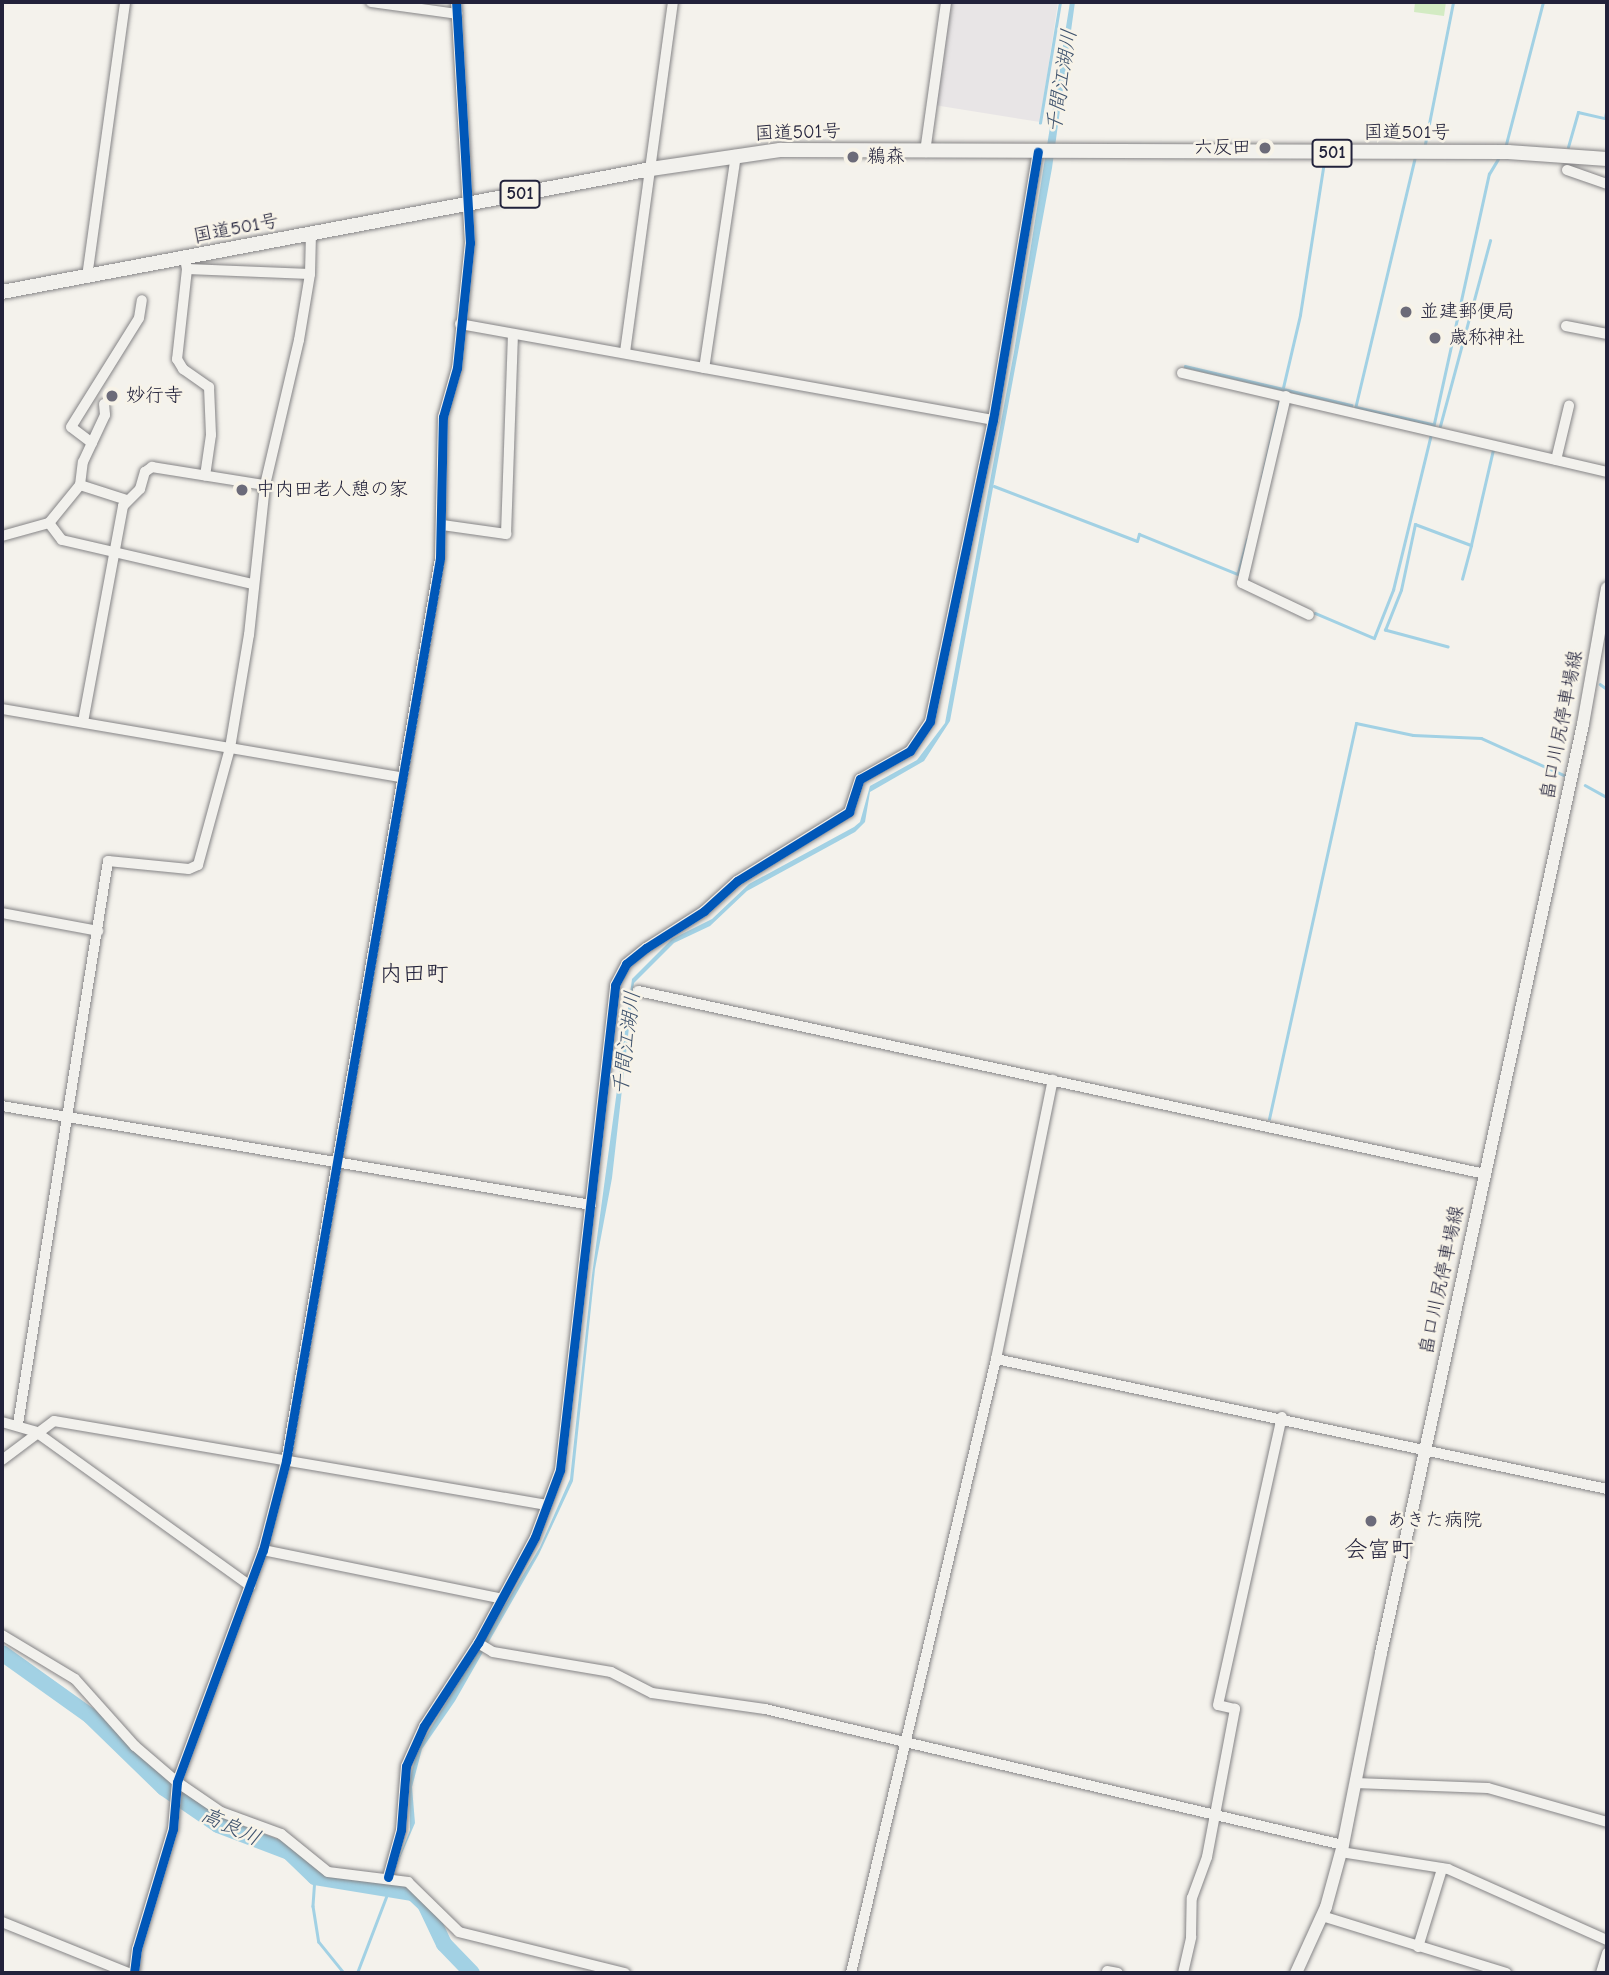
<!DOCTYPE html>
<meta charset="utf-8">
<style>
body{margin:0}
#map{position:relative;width:1609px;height:1975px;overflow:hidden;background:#f4f2ec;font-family:"Comic Neue","Klee One",sans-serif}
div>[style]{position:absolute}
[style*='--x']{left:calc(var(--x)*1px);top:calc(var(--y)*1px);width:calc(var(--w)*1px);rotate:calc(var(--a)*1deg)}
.built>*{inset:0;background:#e8e5e6}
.green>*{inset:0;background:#d3ebc3}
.water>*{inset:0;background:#a2d1e4}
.stream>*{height:2.5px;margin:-1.25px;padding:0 1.25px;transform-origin:1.25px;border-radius:1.25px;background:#a2d1e4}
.river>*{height:16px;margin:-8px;padding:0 8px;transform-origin:8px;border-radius:8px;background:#a2d1e4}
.roads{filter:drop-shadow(0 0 2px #858486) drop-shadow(0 0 2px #858486)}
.minor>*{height:10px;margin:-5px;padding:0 5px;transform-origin:5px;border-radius:5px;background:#f2f1ed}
.major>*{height:12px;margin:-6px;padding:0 6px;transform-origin:6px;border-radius:6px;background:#f2f1ed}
.highway>*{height:14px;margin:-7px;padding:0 7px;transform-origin:7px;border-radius:7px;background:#f2f1ed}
.cycleway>*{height:9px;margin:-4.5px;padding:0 4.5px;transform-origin:4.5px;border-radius:4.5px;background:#0057b8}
.dots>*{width:19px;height:19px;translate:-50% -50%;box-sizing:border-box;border:4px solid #f7f3e8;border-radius:50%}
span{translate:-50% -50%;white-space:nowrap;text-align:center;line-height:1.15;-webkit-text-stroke:5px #f7f3e8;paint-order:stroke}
.shield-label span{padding:2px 5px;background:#f7f3e8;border:2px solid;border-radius:5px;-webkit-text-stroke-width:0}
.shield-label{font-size:18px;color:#22223b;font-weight:700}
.street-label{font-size:19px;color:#22223b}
.poi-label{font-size:19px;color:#22223b}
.right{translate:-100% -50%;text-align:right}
.left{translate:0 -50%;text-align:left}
.water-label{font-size:21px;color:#3e526d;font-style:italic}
.quarter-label{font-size:23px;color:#22223b}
.frame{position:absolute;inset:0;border:4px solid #22223b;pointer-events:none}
</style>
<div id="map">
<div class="built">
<i style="clip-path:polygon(949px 2px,1058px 2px,1040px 122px,934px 105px)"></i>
</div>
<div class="green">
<i style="clip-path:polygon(1415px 2px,1446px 2px,1444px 16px,1414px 12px)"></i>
</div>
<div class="water">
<i style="clip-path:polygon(1070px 2px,1075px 2px,1052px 168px,950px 721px,924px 761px,870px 792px,865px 822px,855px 832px,747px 891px,710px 926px,674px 943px,634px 983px,612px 1178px,595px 1269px,573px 1481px,539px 1554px,455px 1701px,422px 1749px,412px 1787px,415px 1823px,393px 1874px,410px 1830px,409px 1783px,417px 1751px,540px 1547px,570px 1479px,592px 1275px,632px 979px,672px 939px,712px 919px,749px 884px,854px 827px,860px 822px,870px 786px,917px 760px,945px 723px,1014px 352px)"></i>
</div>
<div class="stream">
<i style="--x:1040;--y:123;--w:123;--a:-80.6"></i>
<i style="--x:1425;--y:144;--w:145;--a:-78.8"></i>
<i style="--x:1568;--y:147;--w:36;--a:-74"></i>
<i style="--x:1578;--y:112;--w:28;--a:13"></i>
<i style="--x:1605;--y:118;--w:11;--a:-80"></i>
<i style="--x:1505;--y:148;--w:151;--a:-75.4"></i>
<i style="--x:1415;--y:159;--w:255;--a:103.4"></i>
<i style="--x:1356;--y:407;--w:78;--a:12.6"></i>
<i style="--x:1185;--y:366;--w:171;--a:13.2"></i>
<i style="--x:1282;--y:392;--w:79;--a:-76.8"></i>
<i style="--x:1300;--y:315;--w:156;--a:-81.1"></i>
<i style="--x:1440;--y:426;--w:192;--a:-74.9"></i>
<i style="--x:1433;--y:428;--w:260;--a:-77.6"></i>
<i style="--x:1489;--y:174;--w:17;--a:-59"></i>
<i style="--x:1262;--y:478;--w:81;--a:-77.2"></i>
<i style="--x:994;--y:486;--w:153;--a:21"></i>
<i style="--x:1137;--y:541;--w:7;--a:-74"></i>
<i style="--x:1139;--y:534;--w:109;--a:22.1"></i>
<i style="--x:1238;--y:573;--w:35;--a:-75"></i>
<i style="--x:1462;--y:579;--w:35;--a:-75"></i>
<i style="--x:1315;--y:613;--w:64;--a:23"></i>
<i style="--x:1374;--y:638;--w:52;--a:-68.4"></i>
<i style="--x:1393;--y:590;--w:161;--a:-76.3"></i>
<i style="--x:1448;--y:647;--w:65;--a:-164.9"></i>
<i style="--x:1385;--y:630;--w:43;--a:-68.2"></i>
<i style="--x:1401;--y:590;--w:67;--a:-78"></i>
<i style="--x:1415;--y:524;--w:60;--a:20.6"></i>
<i style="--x:1471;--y:545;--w:98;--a:-77"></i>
<i style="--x:1600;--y:684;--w:9;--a:36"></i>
<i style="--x:1585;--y:785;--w:25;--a:29"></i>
<i style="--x:1269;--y:1119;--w:405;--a:-77.6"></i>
<i style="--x:1356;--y:723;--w:58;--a:11.9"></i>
<i style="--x:1413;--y:735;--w:68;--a:2.5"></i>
<i style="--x:1481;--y:738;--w:93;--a:24.1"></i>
<i style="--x:315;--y:1877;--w:29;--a:94"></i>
<i style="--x:313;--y:1906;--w:36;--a:81"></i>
<i style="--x:319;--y:1942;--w:40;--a:51"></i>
<i style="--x:394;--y:1886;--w:1;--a:90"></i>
<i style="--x:357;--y:1973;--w:81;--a:-69.1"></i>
</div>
<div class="river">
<i style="--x:2;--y:1653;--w:108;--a:35.6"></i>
<i style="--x:90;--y:1716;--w:103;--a:44.2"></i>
<i style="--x:164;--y:1788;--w:65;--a:34.4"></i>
<i style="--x:218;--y:1825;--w:76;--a:20.8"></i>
<i style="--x:289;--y:1852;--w:36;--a:44"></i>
<i style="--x:315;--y:1877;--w:99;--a:9.3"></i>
<i style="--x:413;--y:1893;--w:16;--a:43"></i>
<i style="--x:425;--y:1904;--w:44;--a:64.6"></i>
<i style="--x:444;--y:1944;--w:40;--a:46"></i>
</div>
<div class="roads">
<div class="minor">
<i style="--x:371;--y:2;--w:87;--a:7.9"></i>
<i style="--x:925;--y:152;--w:151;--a:-82"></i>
<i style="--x:736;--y:155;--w:215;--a:98.5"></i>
<i style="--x:704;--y:368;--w:294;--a:10.2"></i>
<i style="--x:1567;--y:170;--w:42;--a:19.3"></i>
<i style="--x:186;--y:264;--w:5;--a:79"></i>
<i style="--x:187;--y:269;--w:123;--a:2.3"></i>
<i style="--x:187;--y:269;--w:91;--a:96.3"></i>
<i style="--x:177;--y:359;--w:12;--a:59"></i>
<i style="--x:183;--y:369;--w:32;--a:35"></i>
<i style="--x:209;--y:387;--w:48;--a:87.6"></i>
<i style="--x:211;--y:435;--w:41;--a:98.3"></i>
<i style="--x:87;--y:277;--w:278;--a:-82.1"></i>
<i style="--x:460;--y:324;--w:248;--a:10.2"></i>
<i style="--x:1566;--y:326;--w:42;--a:11"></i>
<i style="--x:625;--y:352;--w:353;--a:-82.2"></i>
<i style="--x:1182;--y:373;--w:436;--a:13.1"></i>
<i style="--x:1286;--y:396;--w:192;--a:103.2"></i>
<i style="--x:1242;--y:583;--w:74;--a:25.5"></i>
<i style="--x:92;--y:443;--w:26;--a:-143"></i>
<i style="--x:71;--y:427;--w:128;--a:-58"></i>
<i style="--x:139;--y:318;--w:18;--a:-81"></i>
<i style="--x:1556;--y:460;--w:56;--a:-76.5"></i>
<i style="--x:80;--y:485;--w:23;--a:-83"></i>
<i style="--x:83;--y:462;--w:52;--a:-64.9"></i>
<i style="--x:105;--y:415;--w:11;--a:-95"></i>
<i style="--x:49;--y:523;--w:21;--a:53"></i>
<i style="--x:62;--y:540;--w:196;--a:13"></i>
<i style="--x:442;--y:525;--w:65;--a:8"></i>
<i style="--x:506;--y:534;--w:200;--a:-88"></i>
<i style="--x:2;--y:536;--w:49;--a:-15.5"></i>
<i style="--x:49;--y:523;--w:49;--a:-50.8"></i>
<i style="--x:80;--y:485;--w:49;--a:17.7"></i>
<i style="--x:2;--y:709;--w:405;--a:9.7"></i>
<i style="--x:83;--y:722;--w:220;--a:-79.5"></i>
<i style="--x:123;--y:506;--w:24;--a:-45"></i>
<i style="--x:140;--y:489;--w:18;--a:-74"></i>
<i style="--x:145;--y:472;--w:9;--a:-36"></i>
<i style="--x:152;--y:467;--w:114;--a:9.1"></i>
<i style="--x:2;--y:913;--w:98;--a:10.6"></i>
<i style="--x:638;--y:991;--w:867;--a:12.19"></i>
<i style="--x:2;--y:1106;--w:597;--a:9.54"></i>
<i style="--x:996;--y:1359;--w:625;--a:12.01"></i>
<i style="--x:2;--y:1422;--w:35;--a:16"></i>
<i style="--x:36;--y:1432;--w:264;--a:35.7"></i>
<i style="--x:18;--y:1424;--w:570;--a:-80.92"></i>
<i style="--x:108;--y:861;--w:81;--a:5.6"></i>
<i style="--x:189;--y:869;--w:10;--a:-24"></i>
<i style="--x:198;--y:865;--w:121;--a:-74.7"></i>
<i style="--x:230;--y:748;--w:115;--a:-80.5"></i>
<i style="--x:249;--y:635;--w:151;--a:-83.9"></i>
<i style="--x:265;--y:485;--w:149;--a:-76.8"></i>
<i style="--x:299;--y:340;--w:67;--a:-80.5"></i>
<i style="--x:310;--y:274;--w:40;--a:-88.6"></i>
<i style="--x:2;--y:1460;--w:65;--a:-36.9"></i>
<i style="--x:54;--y:1421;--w:500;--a:9.67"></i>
<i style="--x:263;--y:1550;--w:241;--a:11.5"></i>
<i style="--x:2;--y:1635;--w:85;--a:31.1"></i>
<i style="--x:75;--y:1679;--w:90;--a:48.2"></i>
<i style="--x:135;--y:1746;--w:55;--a:40.6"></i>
<i style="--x:177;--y:1782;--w:53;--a:34.3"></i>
<i style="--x:221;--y:1812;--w:64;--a:20.1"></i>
<i style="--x:281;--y:1834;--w:60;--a:39"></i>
<i style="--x:328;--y:1872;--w:81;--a:7.1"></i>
<i style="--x:408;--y:1882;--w:71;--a:44.4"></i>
<i style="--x:459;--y:1932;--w:171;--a:13.9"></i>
<i style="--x:478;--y:1643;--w:17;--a:31"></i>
<i style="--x:493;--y:1652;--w:120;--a:9.6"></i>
<i style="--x:611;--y:1672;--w:46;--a:27.1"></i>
<i style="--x:652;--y:1693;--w:114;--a:8.1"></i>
<i style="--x:765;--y:1709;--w:594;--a:13.24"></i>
<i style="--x:1355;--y:1783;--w:133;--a:2.2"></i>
<i style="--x:1488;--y:1788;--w:124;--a:15.9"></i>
<i style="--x:1341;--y:1852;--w:108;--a:9"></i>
<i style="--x:1448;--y:1869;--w:174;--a:24.1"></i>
<i style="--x:388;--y:1877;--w:49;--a:-74.5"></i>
<i style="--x:401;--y:1830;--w:64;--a:-85.5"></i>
<i style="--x:406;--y:1766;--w:44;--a:-65.8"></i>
<i style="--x:424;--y:1726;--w:99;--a:-57"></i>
<i style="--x:478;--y:1643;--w:120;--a:-61.7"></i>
<i style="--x:535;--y:1537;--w:72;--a:-69.5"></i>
<i style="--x:560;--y:1470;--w:488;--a:-83.5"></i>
<i style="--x:615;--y:985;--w:24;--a:-62"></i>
<i style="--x:626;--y:964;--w:26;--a:-39"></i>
<i style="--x:646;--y:948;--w:69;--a:-32.5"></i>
<i style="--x:704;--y:911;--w:45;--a:-42.3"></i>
<i style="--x:737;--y:881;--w:132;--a:-31.6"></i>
<i style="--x:849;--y:812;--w:35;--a:-72"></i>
<i style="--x:860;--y:779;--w:57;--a:-29.2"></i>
<i style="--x:910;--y:751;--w:36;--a:-56"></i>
<i style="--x:930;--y:721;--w:308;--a:-78.2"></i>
<i style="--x:993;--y:420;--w:272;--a:-80.5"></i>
<i style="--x:1322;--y:1916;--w:193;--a:17.2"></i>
<i style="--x:2;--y:1922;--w:136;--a:22"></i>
<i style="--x:1418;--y:1947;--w:82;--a:-72.9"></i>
<i style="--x:1107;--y:1971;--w:11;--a:10"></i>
<i style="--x:134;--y:1973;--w:24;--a:-83"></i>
<i style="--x:137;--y:1949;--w:125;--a:-73.3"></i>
<i style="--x:173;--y:1829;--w:47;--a:-85.1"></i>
<i style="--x:177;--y:1782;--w:247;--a:-69.7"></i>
<i style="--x:263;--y:1550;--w:92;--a:-75.5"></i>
<i style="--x:286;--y:1461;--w:916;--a:-80.32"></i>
<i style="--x:440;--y:558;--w:141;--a:-88.8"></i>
<i style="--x:443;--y:417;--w:51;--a:-74.1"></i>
<i style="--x:457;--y:368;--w:126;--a:-84.1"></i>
<i style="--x:470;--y:243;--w:241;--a:-93.3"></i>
<i style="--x:851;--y:1973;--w:631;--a:-76.71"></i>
<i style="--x:996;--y:1359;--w:285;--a:-78.5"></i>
<i style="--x:1183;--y:1973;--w:37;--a:-77"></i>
<i style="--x:1191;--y:1937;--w:39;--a:-89"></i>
<i style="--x:1192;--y:1898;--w:44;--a:-69.9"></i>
<i style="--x:1207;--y:1857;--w:151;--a:-79.3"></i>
<i style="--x:1235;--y:1709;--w:17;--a:-167"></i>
<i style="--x:1218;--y:1705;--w:295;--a:-77.5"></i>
<i style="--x:1601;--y:1973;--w:21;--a:-73"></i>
</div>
<div class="major">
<i style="--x:1296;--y:1973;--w:72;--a:-65.6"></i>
<i style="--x:1326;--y:1907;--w:64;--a:-74.7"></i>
<i style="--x:1343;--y:1845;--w:196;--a:-78.8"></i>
<i style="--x:1381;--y:1653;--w:951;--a:-77.73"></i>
<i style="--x:1583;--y:724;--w:138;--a:-80"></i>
</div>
<div class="highway">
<i style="--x:2;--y:292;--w:661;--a:-10.73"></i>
<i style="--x:651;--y:169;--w:130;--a:-8.4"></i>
<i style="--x:780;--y:150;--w:728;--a:0.16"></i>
<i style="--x:1508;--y:152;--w:99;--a:4"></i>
</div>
</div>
<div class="cycleway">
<i style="--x:388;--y:1877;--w:49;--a:-74.5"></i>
<i style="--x:401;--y:1830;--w:64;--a:-85.5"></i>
<i style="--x:406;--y:1766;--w:44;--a:-65.8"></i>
<i style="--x:424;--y:1726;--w:99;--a:-57"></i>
<i style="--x:478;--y:1643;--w:120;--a:-61.7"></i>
<i style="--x:535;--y:1537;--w:72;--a:-69.5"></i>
<i style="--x:560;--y:1470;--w:488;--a:-83.5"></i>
<i style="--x:615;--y:985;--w:24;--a:-62"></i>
<i style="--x:626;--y:964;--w:26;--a:-39"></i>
<i style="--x:646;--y:948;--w:69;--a:-32.5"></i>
<i style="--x:704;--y:911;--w:45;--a:-42.3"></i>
<i style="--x:737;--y:881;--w:132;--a:-31.6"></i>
<i style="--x:849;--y:812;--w:35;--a:-72"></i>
<i style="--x:860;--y:779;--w:57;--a:-29.2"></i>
<i style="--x:910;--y:751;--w:36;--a:-56"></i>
<i style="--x:930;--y:721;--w:308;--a:-78.2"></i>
<i style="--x:993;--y:420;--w:272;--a:-80.5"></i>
<i style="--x:134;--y:1973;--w:24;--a:-83"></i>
<i style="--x:137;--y:1949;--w:125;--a:-73.3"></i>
<i style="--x:173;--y:1829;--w:47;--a:-85.1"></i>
<i style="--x:177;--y:1782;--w:247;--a:-69.7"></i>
<i style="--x:263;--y:1550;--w:92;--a:-75.5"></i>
<i style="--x:286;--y:1461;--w:916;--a:-80.32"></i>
<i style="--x:440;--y:558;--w:141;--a:-88.8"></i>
<i style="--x:443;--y:417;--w:51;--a:-74.1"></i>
<i style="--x:457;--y:368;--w:126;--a:-84.1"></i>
<i style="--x:470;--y:243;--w:241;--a:-93.3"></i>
</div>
<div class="dots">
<i style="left:1265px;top:148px;background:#6c6b79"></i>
<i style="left:853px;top:157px;background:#6c6b79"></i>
<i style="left:1406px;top:312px;background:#6c6b79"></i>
<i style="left:1435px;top:338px;background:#6c6b79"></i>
<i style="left:112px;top:396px;background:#6c6b79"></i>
<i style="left:242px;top:490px;background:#6c6b79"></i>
<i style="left:1371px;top:1521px;background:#6c6b79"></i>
</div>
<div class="shield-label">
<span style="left:1332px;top:153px">501</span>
<span style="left:520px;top:194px">501</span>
</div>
<div class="street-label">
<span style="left:798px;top:133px;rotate:-2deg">国道501号</span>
<span style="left:1407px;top:133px">国道501号</span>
<span style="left:236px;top:229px;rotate:-11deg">国道501号</span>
<span style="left:1562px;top:725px;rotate:-79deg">畠口川尻停車場線</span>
<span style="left:1442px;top:1280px;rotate:-78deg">畠口川尻停車場線</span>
</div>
<div class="poi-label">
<span class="right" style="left:1251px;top:148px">六反田</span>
<span class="left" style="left:867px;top:157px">鵜森</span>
<span class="left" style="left:1420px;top:312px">並建郵便局</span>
<span class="left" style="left:1449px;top:338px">歳称神社</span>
<span class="left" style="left:126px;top:396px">妙行寺</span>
<span class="left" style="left:256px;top:490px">中内田老人憩の家</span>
<span class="left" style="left:1387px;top:1521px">あきた病院</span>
</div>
<div class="water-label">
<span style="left:1061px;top:81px;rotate:-81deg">千間江湖川</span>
<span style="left:626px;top:1043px;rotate:-83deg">千間江湖川</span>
<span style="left:231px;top:1826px;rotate:25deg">高良川</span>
</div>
<div class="quarter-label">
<span style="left:414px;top:974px">内田町</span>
<span style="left:1379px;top:1550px">会富町</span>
</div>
<div class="frame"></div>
</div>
